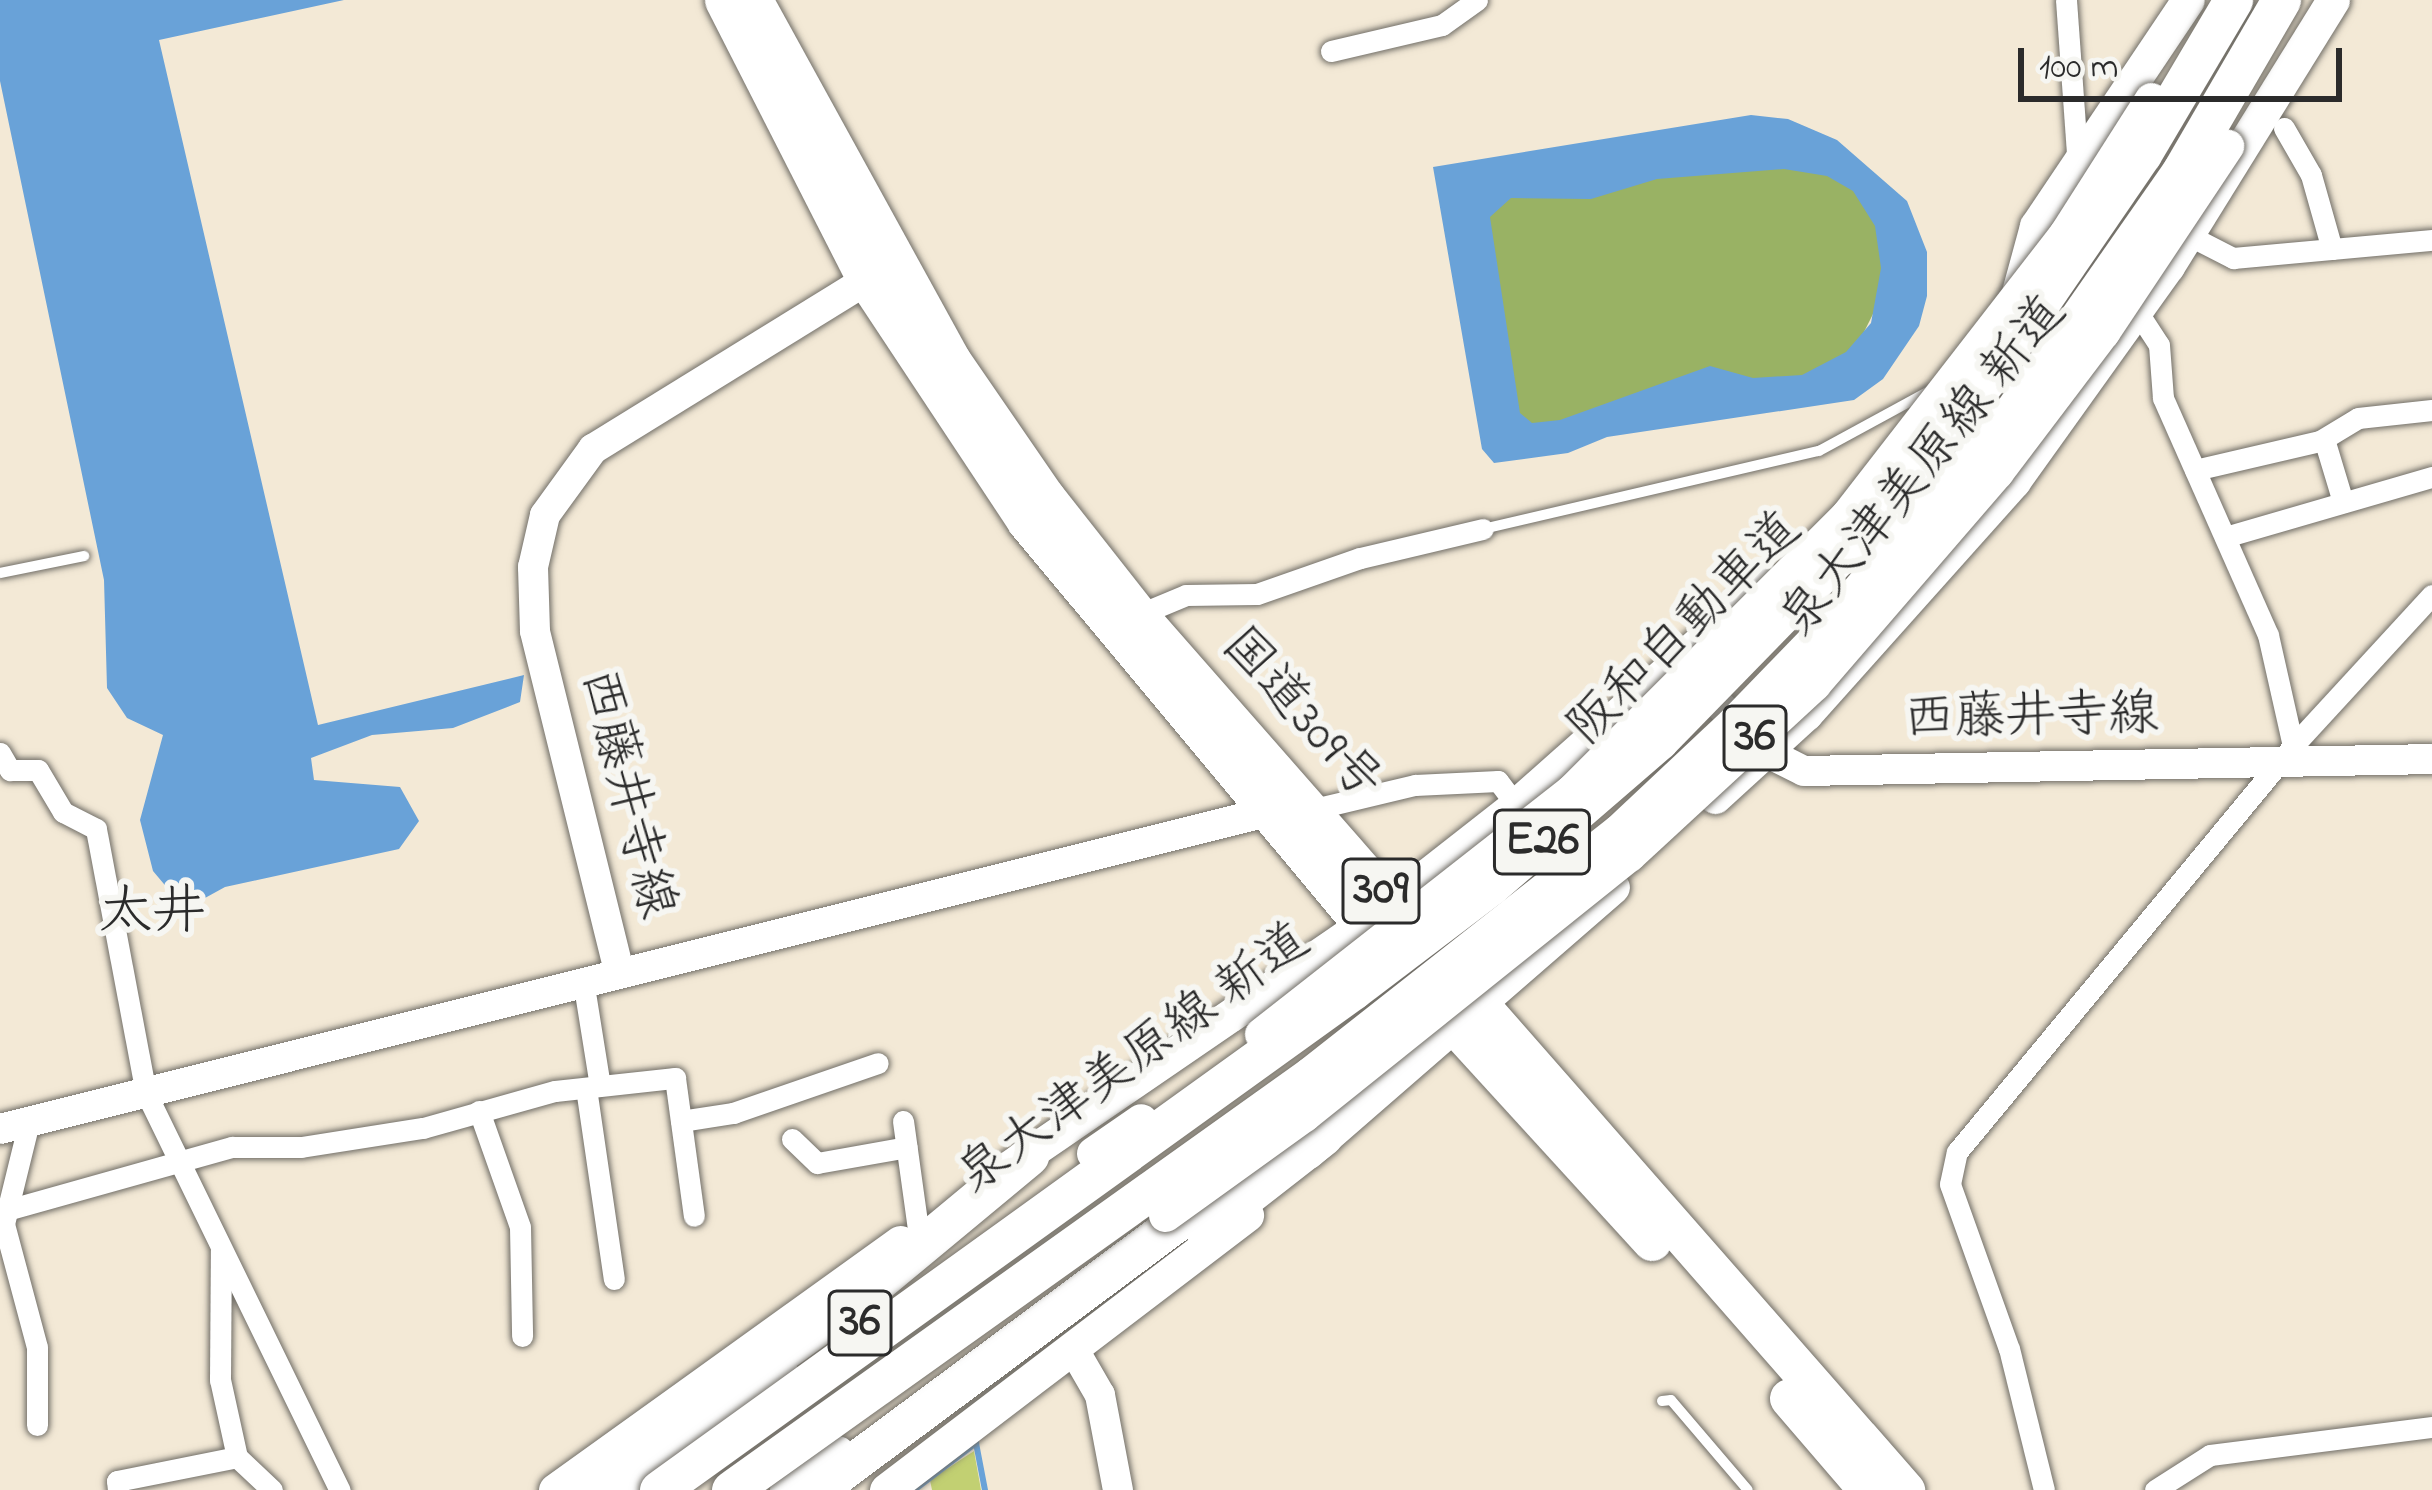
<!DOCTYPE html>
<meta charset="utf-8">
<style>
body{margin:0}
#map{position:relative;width:2432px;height:1490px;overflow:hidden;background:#f3e9d6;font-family:"Indie Flower","Klee One",sans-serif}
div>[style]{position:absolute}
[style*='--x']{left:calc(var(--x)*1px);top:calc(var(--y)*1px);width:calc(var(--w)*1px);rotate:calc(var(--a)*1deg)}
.green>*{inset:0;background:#c2d072}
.forest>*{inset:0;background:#99b264}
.water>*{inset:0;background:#69a2d8}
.stream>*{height:6px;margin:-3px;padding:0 3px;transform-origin:3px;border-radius:3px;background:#69a2d8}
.roads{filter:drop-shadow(0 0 3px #716e67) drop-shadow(0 0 3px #716e67)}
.lane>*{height:10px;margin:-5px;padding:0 5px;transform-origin:5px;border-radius:5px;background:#fff}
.street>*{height:21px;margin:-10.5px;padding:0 10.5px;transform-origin:10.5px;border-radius:10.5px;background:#fff}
.secondary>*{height:30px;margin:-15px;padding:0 15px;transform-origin:15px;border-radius:15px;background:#fff}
.primary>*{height:33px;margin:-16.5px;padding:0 16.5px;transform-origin:16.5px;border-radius:16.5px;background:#fff}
.highway>*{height:39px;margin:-19.5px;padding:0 19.5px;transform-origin:19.5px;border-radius:19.5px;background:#fff}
.bridges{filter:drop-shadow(0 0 3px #716e67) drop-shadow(0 0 3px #716e67)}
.primary-bridge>*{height:33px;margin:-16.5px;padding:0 16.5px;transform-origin:16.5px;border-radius:16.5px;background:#fff}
.highway-bridge>*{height:39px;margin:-19.5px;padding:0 19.5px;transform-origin:19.5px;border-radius:19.5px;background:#fff}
span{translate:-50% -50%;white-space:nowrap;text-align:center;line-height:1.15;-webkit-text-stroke:12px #f6f6f2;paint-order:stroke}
.shield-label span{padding:3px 9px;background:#f6f6f2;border:3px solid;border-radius:9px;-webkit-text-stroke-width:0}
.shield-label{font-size:48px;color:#2b2b2b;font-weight:700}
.street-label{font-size:51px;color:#2b2b2b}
.neighbourhood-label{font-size:54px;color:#2b2b2b}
.scale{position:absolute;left:2018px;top:48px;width:324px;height:54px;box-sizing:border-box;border:6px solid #2b2b2b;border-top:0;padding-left:15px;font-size:36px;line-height:42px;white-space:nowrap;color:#2b2b2b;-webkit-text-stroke:9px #f6f6f2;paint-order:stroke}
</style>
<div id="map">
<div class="green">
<i style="clip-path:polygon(974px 1451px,981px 1490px,932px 1490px,930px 1480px)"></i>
</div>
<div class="forest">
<i style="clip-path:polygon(1790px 158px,1850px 179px,1883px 219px,1885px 290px,1854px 352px,1791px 381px,1650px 396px,1537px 432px,1504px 407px,1494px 332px,1503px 306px,1482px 273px,1479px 231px,1499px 190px,1625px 169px)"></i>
</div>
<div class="water">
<i style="clip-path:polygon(0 0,344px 0,159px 40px,318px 725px,524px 675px,520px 702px,453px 728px,372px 735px,311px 758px,314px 780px,400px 787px,419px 821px,399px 849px,225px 887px,185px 909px,153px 871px,140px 820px,163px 735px,127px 718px,107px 688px,104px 580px,0 81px)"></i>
<i style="clip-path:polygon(evenodd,1751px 115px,1788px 119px,1837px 140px,1907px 201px,1927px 252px,1927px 296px,1919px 326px,1883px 379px,1854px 400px,1607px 437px,1568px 453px,1494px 463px,1482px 449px,1433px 167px,1751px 115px,1784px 169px,1827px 176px,1853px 191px,1875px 226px,1881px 268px,1871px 323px,1846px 352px,1802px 375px,1753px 378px,1710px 366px,1560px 420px,1532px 423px,1520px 413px,1490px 217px,1511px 198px,1591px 199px,1657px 179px,1784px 169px)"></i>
</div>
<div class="stream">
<i style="--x:914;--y:1490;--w:78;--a:-37.2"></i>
<i style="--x:976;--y:1443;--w:48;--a:79.2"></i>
</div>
<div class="roads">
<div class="lane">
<i style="--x:1483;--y:529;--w:345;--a:-13.1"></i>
<i style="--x:1819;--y:451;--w:125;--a:-28.6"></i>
<i style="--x:0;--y:573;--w:86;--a:-11.4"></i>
<i style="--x:1662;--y:1401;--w:9;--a:-6"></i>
<i style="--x:1671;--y:1400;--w:118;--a:49.5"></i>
</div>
<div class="street">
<i style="--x:2066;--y:0;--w:167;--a:85.9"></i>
<i style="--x:1331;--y:51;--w:114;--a:-13.2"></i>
<i style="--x:1442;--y:25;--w:43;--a:-35.5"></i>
<i style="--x:2284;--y:128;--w:54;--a:60.1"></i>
<i style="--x:2311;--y:175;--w:77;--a:74.2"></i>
<i style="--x:2188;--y:235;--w:51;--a:27.1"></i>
<i style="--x:2233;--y:258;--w:200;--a:-5.2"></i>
<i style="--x:2131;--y:302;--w:51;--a:56.9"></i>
<i style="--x:2159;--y:345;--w:53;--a:85.7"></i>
<i style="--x:2163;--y:398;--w:259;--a:66.1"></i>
<i style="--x:2268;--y:635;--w:114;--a:77.3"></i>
<i style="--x:2324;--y:439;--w:66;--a:73.2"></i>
<i style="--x:2195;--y:470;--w:128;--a:-13.1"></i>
<i style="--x:2320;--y:441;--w:44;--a:-31.2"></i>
<i style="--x:2358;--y:418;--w:74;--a:-6.2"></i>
<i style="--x:2225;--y:537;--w:216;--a:-16.2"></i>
<i style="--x:1138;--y:615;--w:52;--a:-22.6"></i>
<i style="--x:1186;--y:595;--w:71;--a:-0.8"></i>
<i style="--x:1257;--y:594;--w:109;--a:-19.3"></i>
<i style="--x:1360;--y:558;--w:126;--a:-13.3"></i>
<i style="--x:0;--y:753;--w:20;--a:60"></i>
<i style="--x:10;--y:770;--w:28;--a:0"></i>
<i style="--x:38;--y:770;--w:49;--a:59.2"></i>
<i style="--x:63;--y:812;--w:37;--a:27"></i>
<i style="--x:96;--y:829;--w:269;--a:79.3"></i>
<i style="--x:146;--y:1093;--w:442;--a:64"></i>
<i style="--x:1314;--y:809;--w:104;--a:-13.4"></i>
<i style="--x:1415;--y:785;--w:83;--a:-2.8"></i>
<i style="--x:1498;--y:781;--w:30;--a:53"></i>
<i style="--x:583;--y:980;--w:107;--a:80.9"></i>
<i style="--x:586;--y:1088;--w:193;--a:81.7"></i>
<i style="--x:479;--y:1111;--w:123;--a:70.5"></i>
<i style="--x:520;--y:1227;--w:109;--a:88.9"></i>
<i style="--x:681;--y:1121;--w:53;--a:-8.7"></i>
<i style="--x:733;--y:1113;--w:153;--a:-19"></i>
<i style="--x:903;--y:1121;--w:109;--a:82.1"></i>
<i style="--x:29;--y:1122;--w:105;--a:103.8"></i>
<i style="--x:4;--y:1224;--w:127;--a:75"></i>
<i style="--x:37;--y:1347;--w:78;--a:90"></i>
<i style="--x:792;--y:1139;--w:35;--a:44"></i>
<i style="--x:817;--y:1163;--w:91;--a:-10.1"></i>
<i style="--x:0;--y:1212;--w:241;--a:-15.7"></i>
<i style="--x:232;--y:1147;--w:69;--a:0"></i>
<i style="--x:301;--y:1147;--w:123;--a:-8.9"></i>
<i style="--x:423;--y:1128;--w:137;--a:-15.7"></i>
<i style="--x:555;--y:1091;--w:121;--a:-6.2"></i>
<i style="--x:675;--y:1078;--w:139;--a:82.2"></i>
<i style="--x:237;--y:1457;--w:48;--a:43.3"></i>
<i style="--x:118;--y:1490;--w:9;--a:-96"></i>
<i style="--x:117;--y:1481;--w:122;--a:-11.3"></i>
<i style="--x:237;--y:1457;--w:79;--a:-102.4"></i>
<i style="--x:220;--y:1380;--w:130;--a:-89.6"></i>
<i style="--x:2044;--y:1490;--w:145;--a:-103.9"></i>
<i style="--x:2009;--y:1349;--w:175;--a:-109.7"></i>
<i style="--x:1950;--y:1184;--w:33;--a:-78"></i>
<i style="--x:1957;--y:1152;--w:527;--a:-50.39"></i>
<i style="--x:2293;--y:746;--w:205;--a:-47.4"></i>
<i style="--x:2155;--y:1490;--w:65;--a:-32.5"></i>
<i style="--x:2210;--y:1455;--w:224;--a:-7.2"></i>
</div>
<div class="secondary">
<i style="--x:1692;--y:677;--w:105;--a:45.4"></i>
<i style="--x:1766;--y:752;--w:42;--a:26.6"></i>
<i style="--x:1804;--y:771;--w:628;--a:-1.09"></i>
<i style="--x:619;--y:971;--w:350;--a:-103.9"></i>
<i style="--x:535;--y:631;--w:64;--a:-91.8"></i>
<i style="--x:533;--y:567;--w:53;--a:-77"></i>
<i style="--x:545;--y:515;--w:82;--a:-54"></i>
<i style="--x:593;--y:449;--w:342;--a:-31.7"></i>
<i style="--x:0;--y:1129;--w:1306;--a:-14.05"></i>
<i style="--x:1074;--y:1350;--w:52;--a:60"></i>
<i style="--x:1100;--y:1395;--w:97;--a:79.3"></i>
</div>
<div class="primary">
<i style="--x:2014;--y:307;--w:84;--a:-74.8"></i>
<i style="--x:2036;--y:226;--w:272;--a:-56.1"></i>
<i style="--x:1715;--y:797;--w:123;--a:-42.4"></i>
<i style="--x:1806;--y:714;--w:312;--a:-48.2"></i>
<i style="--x:2014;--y:481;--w:264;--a:-54.4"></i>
<i style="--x:2168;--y:266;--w:313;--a:-58.2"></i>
<i style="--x:1308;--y:1152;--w:404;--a:-41"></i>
<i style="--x:1006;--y:1169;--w:432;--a:-34.4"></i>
<i style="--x:1363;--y:925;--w:194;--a:-38.1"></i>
<i style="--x:1516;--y:805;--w:336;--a:-41.6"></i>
<i style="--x:555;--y:1490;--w:425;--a:-35.7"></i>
<i style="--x:624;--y:1490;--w:196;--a:-35.5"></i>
<i style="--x:786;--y:1490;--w:64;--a:-36.2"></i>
<i style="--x:886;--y:1490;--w:454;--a:-37.3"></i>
</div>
<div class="highway">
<i style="--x:724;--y:0;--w:313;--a:63"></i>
<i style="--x:866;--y:279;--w:290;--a:56.5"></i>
<i style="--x:1026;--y:521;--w:526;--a:50.17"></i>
<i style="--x:1363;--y:925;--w:428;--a:47.6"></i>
<i style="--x:753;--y:0;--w:411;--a:61.2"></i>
<i style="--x:951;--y:360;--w:168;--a:55.5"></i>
<i style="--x:1046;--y:498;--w:149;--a:51.8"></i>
<i style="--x:1138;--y:615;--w:1164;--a:48.76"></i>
<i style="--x:1204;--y:1229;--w:151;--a:-38"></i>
<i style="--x:1789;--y:1398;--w:121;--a:49.3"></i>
<i style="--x:591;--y:1490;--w:344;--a:-35.9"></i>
<i style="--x:870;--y:1288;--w:207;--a:-39.7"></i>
<i style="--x:816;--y:1490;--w:505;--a:-36.62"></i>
</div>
</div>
<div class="bridges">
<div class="primary-bridge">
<i style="--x:1261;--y:1034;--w:394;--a:-38.1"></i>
<i style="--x:1571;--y:791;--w:390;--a:-45"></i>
<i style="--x:1847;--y:515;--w:356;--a:-52.2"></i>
<i style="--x:2065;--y:234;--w:160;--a:-57.5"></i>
<i style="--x:1093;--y:1153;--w:58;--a:-34.5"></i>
<i style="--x:1165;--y:1215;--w:171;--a:-35.7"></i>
<i style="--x:1304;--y:1115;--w:416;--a:-38.7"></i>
<i style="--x:1629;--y:855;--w:252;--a:-42.7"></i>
<i style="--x:1814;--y:684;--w:280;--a:-49.2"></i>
<i style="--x:1997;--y:472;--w:176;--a:-52.9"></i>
<i style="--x:2103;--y:332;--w:224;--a:-56.3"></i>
</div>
<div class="highway-bridge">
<i style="--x:659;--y:1490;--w:855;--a:-35.77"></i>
<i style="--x:1353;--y:990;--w:172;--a:-37.2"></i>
<i style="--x:1490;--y:886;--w:223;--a:-40.8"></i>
<i style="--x:1659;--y:740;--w:303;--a:-45.7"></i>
<i style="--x:1871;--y:523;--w:193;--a:-51.1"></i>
<i style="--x:1992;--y:373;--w:265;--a:-55.6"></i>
<i style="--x:2142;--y:154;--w:179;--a:-59.4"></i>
<i style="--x:731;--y:1490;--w:713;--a:-35.52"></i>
<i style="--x:1311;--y:1076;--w:393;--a:-38.2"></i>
<i style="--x:1620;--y:833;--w:161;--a:-43.2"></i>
<i style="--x:1737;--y:723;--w:134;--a:-45.9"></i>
<i style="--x:1830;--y:627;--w:280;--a:-49.5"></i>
<i style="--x:2012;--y:414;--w:297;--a:-55.1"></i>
<i style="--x:2182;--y:170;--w:197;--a:-59.8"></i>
</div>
</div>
<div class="shield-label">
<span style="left:1755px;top:738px">36</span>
<span style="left:1542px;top:842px">E26</span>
<span style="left:1381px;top:891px">309</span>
<span style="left:860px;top:1323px">36</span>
</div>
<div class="street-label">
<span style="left:1925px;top:467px;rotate:-51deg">泉大津美原線 新道</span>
<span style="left:1686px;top:630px;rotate:-45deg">阪和自動車道</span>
<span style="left:1300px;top:715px;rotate:48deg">国道309号</span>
<span style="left:2031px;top:719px;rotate:-1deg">西藤井寺線</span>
<span style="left:625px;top:794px;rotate:76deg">西藤井寺線</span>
<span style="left:1135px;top:1060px;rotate:-36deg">泉大津美原線 新道</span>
</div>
<div class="neighbourhood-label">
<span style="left:152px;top:914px">太井</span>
</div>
<div class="scale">100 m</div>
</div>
